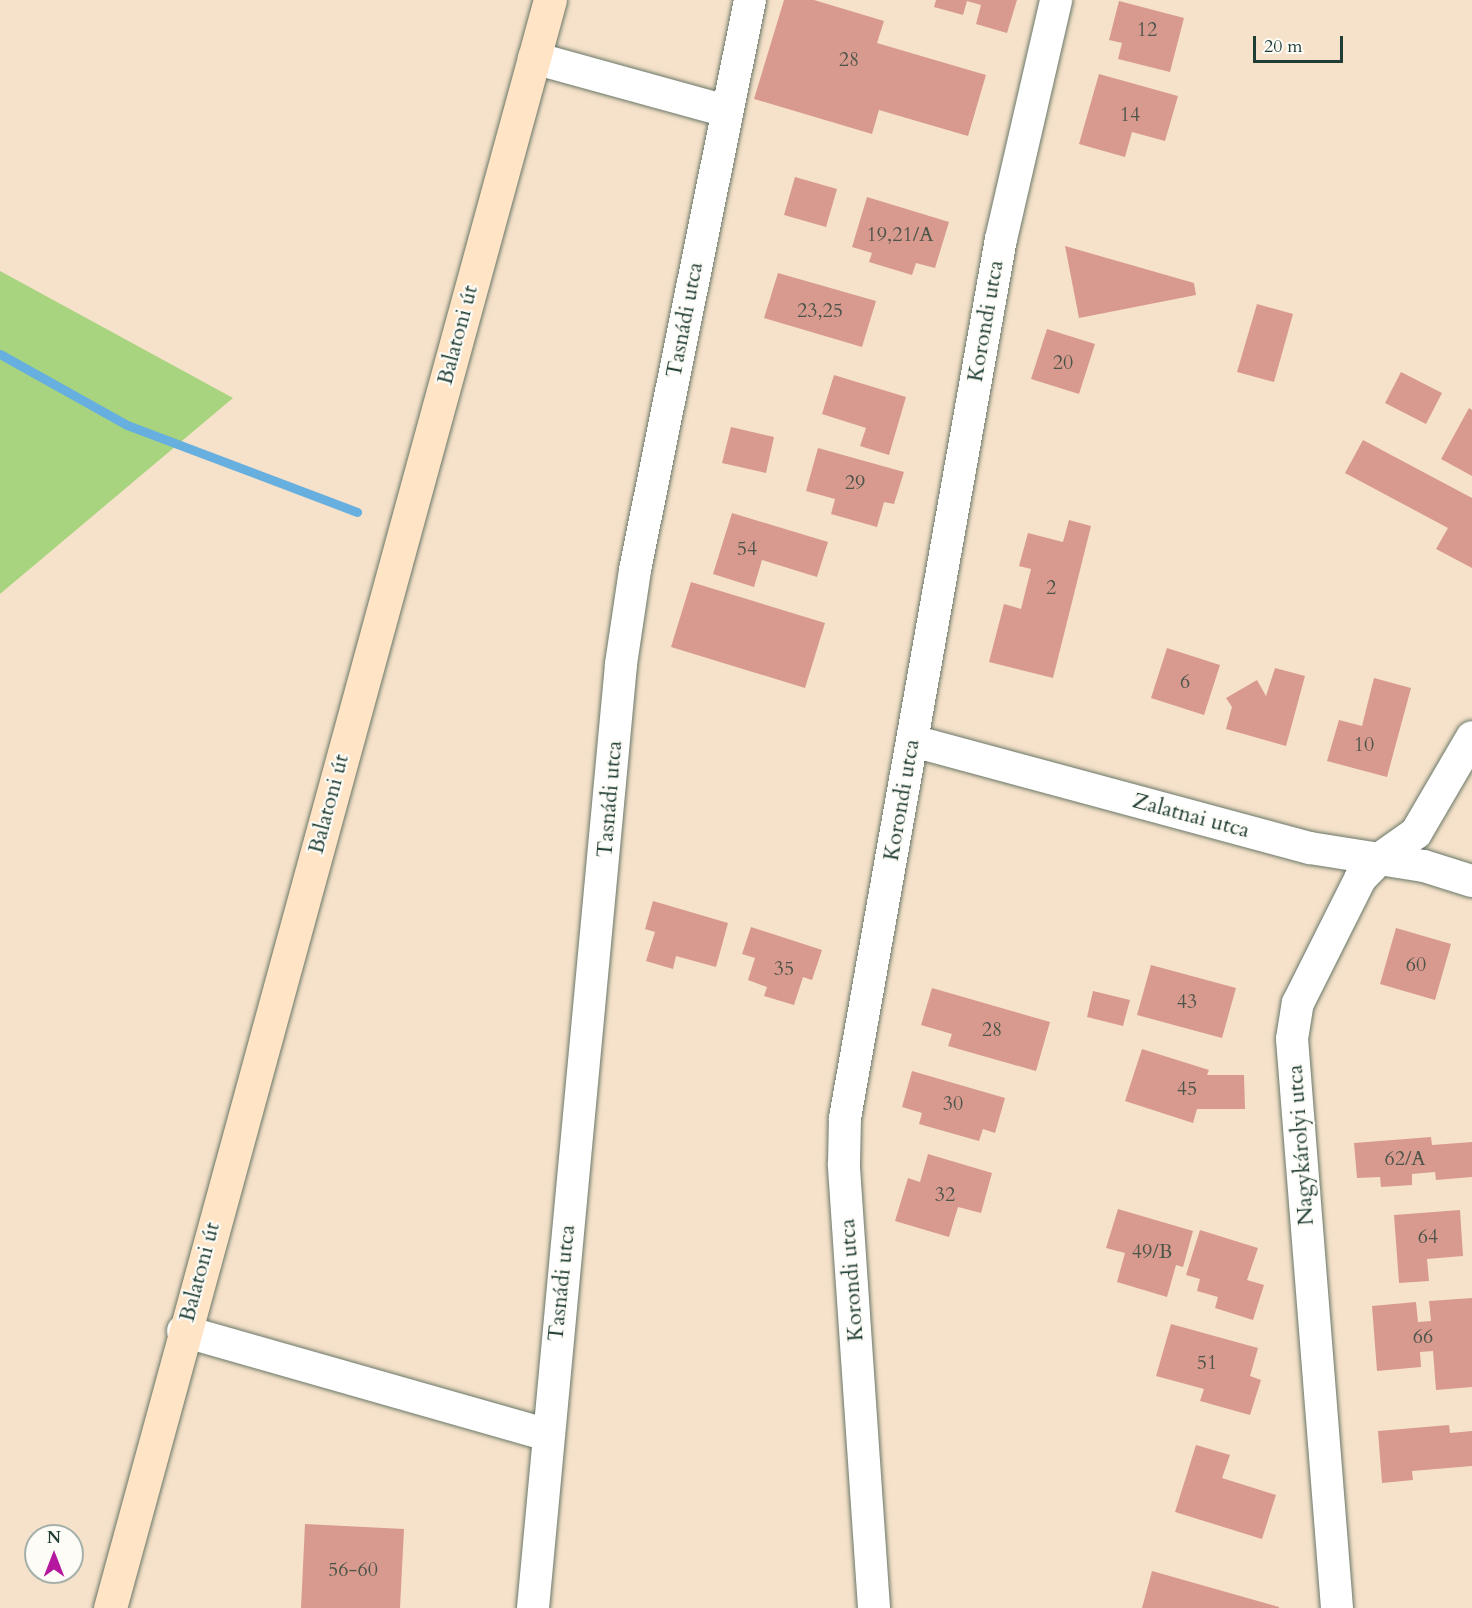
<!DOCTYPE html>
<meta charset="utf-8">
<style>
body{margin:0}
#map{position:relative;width:1472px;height:1608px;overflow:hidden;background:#f6e2ca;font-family:Cardo,serif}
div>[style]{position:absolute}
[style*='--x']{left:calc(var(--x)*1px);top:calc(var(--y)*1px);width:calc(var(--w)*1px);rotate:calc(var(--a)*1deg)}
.green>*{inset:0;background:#a8d480}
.stream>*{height:9px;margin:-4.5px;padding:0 4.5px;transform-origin:4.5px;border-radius:4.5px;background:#66afde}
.building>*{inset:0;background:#d89a8e}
.roads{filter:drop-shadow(0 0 2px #6a7768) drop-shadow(0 0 2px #6a7768)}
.street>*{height:32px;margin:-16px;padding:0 16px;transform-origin:16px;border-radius:16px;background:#fff}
.secondary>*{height:33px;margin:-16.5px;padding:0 16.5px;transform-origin:16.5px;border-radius:16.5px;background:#ffe4c6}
span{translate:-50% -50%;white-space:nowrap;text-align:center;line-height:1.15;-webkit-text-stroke:4.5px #fdfcf7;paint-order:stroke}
.number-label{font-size:20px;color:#4d544a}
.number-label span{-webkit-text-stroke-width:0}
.street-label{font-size:22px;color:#1f3d34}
.north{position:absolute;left:24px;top:1524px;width:60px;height:60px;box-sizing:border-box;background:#fdfcf7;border:2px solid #a4b0a9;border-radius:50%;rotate:0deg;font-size:16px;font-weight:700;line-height:24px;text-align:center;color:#1f3d34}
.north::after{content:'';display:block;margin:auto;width:21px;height:27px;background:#b5179e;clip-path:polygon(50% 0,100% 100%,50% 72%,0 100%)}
.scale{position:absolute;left:1253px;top:36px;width:90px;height:27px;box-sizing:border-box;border:3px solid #1f3d34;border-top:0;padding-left:8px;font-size:18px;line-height:21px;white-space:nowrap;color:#1f3d34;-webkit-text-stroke:4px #fdfcf7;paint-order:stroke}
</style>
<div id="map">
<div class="green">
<i style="clip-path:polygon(0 271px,233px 398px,0 594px)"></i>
</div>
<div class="stream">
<i style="--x:0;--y:354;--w:145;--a:29.2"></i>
<i style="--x:127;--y:425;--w:246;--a:20.7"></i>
</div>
<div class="building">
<i style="clip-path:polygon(784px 0,814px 0,884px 21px,877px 43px,986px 75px,968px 136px,879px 110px,872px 134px,754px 99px)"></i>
<i style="clip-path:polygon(936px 0,1017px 0,1007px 33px,976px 24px,981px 5px,967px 1px,963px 15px,934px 7px)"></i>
<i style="clip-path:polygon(1119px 1px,1184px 18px,1170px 72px,1118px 59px,1122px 43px,1109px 40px)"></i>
<i style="clip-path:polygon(1099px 74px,1178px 96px,1165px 141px,1132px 132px,1125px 157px,1079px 144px)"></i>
<i style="clip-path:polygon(795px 177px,837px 189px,826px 227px,784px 215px)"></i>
<i style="clip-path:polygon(867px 197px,949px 222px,935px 268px,916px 263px,912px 275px,869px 262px,872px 253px,852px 247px)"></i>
<i style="clip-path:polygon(1065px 246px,1194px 283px,1196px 295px,1079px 318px)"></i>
<i style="clip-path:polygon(778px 273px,876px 301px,862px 347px,764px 318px)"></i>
<i style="clip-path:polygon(1257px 304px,1293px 314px,1274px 382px,1237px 372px)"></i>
<i style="clip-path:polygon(1047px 329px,1095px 344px,1079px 394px,1031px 379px)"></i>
<i style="clip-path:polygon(1401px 372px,1442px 393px,1426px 424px,1385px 403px)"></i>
<i style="clip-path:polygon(834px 375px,906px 397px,889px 455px,860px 446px,866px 428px,822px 414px)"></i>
<i style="clip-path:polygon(1469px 408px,1472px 410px,1472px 476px,1441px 459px)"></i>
<i style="clip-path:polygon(731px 427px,774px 437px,766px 473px,722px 463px)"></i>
<i style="clip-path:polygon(1363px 440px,1472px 498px,1472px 568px,1436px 549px,1448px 528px,1345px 473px)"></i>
<i style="clip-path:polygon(818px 448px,904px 472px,894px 504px,884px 502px,877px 527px,831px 514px,835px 499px,806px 491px)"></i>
<i style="clip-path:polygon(732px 513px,828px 542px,817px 577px,762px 560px,754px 587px,713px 574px)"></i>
<i style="clip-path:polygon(1069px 520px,1091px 526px,1053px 678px,989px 662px,1004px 604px,1021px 609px,1031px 569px,1019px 566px,1028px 533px,1063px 542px)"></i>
<i style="clip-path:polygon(691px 582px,825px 623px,805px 688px,671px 647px)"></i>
<i style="clip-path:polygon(1167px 648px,1220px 665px,1204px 715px,1151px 698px)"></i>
<i style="clip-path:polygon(1275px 668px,1305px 676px,1286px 746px,1226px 729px,1232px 707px,1226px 698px,1257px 680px,1266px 696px)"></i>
<i style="clip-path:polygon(1374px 678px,1411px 688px,1387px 777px,1327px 761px,1339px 720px,1362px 726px)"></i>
<i style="clip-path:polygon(653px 901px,728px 923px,716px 967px,676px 956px,673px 969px,646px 961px,655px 932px,645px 929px)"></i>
<i style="clip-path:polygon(751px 927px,822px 950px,812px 980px,803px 977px,794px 1005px,764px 996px,767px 987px,748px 980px,755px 958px,742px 954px)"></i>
<i style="clip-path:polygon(1396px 928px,1451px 944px,1435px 1000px,1380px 984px)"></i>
<i style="clip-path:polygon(1151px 965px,1236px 988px,1222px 1038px,1137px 1015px)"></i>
<i style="clip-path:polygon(932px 988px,1050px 1022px,1036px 1071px,948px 1046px,952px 1034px,921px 1025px)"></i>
<i style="clip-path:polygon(1093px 991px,1130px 1000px,1123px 1026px,1087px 1017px)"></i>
<i style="clip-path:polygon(1142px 1049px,1209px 1070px,1207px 1075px,1244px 1075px,1245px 1109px,1197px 1109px,1193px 1123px,1125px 1101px)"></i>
<i style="clip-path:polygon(912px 1071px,1005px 1098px,995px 1133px,983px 1129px,979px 1141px,919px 1124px,922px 1113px,902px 1107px)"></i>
<i style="clip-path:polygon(1431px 1137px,1432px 1145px,1472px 1142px,1472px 1177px,1436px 1180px,1435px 1172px,1412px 1174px,1412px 1185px,1381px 1187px,1380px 1177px,1357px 1178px,1354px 1143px)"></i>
<i style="clip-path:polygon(928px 1154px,992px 1173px,981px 1213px,958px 1207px,949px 1237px,895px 1221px,908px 1178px,920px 1182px)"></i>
<i style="clip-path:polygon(1118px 1209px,1193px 1231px,1183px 1267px,1176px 1265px,1167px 1297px,1117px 1282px,1125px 1253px,1106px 1248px)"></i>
<i style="clip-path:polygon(1460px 1210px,1463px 1256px,1427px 1259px,1429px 1281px,1399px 1283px,1394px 1215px)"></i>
<i style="clip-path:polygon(1200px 1230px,1258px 1248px,1247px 1280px,1264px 1285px,1253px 1320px,1215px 1308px,1218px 1297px,1197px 1291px,1200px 1279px,1186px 1275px)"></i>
<i style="clip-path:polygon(1472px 1298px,1472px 1387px,1436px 1390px,1433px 1351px,1420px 1352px,1421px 1367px,1377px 1371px,1372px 1306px,1416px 1302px,1418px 1322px,1431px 1321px,1429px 1301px)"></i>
<i style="clip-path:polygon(1171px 1324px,1258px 1348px,1250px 1376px,1261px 1380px,1250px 1415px,1200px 1401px,1204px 1389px,1156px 1376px)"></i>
<i style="clip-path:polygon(1449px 1425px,1450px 1433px,1472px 1431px,1472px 1466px,1412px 1471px,1413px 1480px,1382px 1483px,1378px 1431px)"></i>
<i style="clip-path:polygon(1196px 1445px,1230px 1455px,1222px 1478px,1276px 1495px,1262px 1539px,1175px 1512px)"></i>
<i style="clip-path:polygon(305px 1524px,404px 1529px,400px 1608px,301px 1608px)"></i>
<i style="clip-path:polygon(1152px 1571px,1279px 1607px,1279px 1608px,1142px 1608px)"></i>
</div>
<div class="roads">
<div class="street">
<i style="--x:534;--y:58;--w:199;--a:15.4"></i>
<i style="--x:913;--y:741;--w:411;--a:15.1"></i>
<i style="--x:1310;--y:848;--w:115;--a:9"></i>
<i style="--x:1424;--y:866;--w:50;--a:17.4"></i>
<i style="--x:183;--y:1331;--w:380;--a:15.9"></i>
<i style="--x:533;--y:1608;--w:948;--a:-84.67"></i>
<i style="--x:621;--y:664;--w:95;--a:-81.5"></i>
<i style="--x:635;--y:570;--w:581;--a:-78.59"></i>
<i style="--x:874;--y:1608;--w:445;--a:-93.9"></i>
<i style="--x:844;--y:1164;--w:46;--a:-88.8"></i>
<i style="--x:845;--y:1118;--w:893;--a:-79.94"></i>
<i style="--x:1001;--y:239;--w:245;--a:-77"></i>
<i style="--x:1337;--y:1608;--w:571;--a:-94.52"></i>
<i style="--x:1292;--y:1039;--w:36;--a:-81"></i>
<i style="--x:1298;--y:1003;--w:139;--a:-63.4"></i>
<i style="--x:1360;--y:879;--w:28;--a:-46"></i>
<i style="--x:1379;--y:859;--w:45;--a:-35.1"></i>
<i style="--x:1416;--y:833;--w:111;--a:-59.7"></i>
</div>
<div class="secondary">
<i style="--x:110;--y:1608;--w:1667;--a:-74.7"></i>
</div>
</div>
<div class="number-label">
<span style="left:1147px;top:29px">12</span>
<span style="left:849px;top:59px">28</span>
<span style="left:1130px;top:114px">14</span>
<span style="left:900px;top:234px">19,21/A</span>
<span style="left:820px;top:310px">23,25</span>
<span style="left:1063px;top:362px">20</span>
<span style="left:855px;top:482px">29</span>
<span style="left:747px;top:548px">54</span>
<span style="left:1051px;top:587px">2</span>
<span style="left:1185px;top:681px">6</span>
<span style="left:1364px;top:744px">10</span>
<span style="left:1416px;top:964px">60</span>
<span style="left:784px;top:968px">35</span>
<span style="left:1187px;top:1001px">43</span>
<span style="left:992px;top:1029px">28</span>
<span style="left:1187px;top:1088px">45</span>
<span style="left:953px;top:1103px">30</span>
<span style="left:1405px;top:1158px">62/A</span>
<span style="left:945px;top:1194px">32</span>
<span style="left:1428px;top:1236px">64</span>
<span style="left:1152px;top:1251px">49/B</span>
<span style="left:1423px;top:1336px">66</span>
<span style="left:1207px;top:1362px">51</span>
<span style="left:353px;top:1569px">56-60</span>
</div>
<div class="street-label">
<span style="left:685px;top:320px;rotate:-79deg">Tasnádi utca</span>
<span style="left:986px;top:321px;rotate:-80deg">Korondi utca</span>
<span style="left:458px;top:335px;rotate:-75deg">Balatoni út</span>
<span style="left:610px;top:799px;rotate:-85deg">Tasnádi utca</span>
<span style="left:902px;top:800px;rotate:-80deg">Korondi utca</span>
<span style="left:329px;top:804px;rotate:-75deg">Balatoni út</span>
<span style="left:1191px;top:816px;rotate:15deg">Zalatnai utca</span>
<span style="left:1301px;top:1145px;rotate:-94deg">Nagykárolyi utca</span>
<span style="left:200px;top:1272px;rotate:-75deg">Balatoni út</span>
<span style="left:852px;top:1280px;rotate:-94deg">Korondi utca</span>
<span style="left:562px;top:1283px;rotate:-84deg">Tasnádi utca</span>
</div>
<div class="north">N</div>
<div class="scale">20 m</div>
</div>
